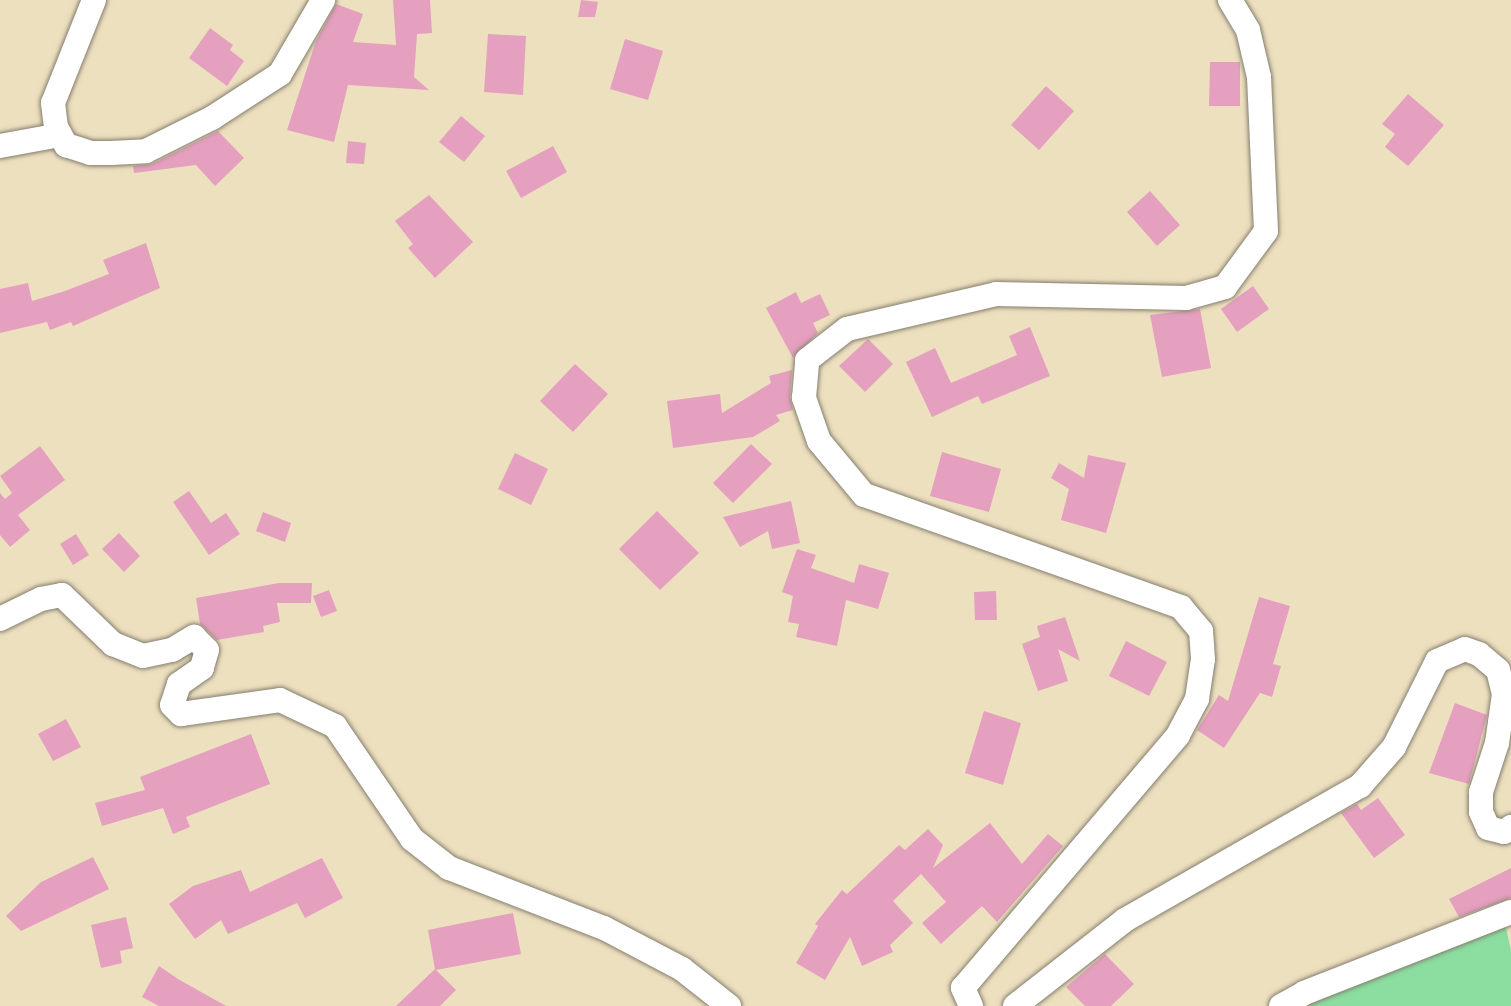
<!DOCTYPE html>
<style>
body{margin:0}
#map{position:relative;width:1511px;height:1006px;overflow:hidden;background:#ede0bf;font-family:"EB Garamond",serif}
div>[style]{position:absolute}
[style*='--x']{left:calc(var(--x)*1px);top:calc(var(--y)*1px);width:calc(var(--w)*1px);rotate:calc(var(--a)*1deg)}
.green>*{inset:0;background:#8bdea0}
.building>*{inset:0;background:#e4a0be}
.roads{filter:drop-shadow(0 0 2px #847e6e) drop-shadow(0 0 2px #847e6e)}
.minor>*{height:24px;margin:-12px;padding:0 12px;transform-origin:12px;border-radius:12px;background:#fff}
span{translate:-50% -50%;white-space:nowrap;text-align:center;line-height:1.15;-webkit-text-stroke:5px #f7f3e8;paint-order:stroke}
</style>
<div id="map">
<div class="green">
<i style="clip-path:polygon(1503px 915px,1511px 950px,1511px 1006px,1306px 1006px,1442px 949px)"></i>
</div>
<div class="building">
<i style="clip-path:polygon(393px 0,430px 0,432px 33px,417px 34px,414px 77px,429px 90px,348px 85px,334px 142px,287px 130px,316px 41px,336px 4px,363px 14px,353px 42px,396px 45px)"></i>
<i style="clip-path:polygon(581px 0,598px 2px,595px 17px,578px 17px)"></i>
<i style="clip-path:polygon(210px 28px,233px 45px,230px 50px,244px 61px,227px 86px,189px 58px)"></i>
<i style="clip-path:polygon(488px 34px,526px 36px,523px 95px,484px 92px)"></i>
<i style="clip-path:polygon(625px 39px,663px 51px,648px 100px,610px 89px)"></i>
<i style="clip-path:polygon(1210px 62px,1240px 62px,1240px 106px,1209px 106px)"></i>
<i style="clip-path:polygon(1046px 86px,1074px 111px,1039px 150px,1011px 125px)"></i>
<i style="clip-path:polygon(1408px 94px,1444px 125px,1408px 166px,1385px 147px,1395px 134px,1382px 124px)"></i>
<i style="clip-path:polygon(461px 116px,485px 136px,464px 162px,439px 142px)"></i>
<i style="clip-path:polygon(218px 131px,244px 158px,215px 186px,196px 165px,134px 173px,133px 166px,152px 164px)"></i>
<i style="clip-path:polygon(348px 141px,366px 143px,364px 164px,346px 163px)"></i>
<i style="clip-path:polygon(553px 146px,567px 172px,521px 198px,506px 171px)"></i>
<i style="clip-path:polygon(1150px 191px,1180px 225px,1157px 246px,1127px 212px)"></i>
<i style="clip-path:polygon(429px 195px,473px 242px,435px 278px,408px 248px,413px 244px,395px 221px)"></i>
<i style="clip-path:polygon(146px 243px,160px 288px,73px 326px,71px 322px,50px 330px,47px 322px,0 333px,0 289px,28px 283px,32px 301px,65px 291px,109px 274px,103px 260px)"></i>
<i style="clip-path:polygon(1253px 286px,1269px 309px,1237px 332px,1221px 309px)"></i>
<i style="clip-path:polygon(796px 292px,801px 303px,820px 294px,830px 315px,813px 323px,818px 333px,793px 358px,766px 308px)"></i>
<i style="clip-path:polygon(1200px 309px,1211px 368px,1162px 377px,1150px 315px)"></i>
<i style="clip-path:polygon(1030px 327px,1050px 376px,982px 404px,978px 396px,932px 417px,906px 362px,935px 348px,951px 383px,1017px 355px,1009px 336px)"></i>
<i style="clip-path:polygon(868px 339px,893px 364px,865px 392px,839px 366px)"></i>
<i style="clip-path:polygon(575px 364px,608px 394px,573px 432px,540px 401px)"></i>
<i style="clip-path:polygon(792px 370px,790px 397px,793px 410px,776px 415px,780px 421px,753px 437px,673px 448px,667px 401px,720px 394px,722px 413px,771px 383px,769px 376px)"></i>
<i style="clip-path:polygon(751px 444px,772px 464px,733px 503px,713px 483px)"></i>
<i style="clip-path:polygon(40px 446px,65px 480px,18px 515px,30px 530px,10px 547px,0 535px,0 493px,5px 499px,12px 493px,0 476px)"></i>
<i style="clip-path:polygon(942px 452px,1001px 469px,989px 512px,930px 496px)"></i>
<i style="clip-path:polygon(515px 453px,548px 469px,531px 505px,498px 489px)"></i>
<i style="clip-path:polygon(1088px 455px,1126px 463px,1106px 533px,1061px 520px,1069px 489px,1051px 478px,1059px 463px,1084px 478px)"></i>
<i style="clip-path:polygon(189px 491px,211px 523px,226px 513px,240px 534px,209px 555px,173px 502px)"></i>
<i style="clip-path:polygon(791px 501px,800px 543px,772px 549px,768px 531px,740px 547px,723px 517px)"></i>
<i style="clip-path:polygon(657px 511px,699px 553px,660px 590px,619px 549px)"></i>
<i style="clip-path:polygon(263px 512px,291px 523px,285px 542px,256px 531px)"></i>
<i style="clip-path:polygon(119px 533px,140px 556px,124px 572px,102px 549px)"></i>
<i style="clip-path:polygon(76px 534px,89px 555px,73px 565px,60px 544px)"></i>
<i style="clip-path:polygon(797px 549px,816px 555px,811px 568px,854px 583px,859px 564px,889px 573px,878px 609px,846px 600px,837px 646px,796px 637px,799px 624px,788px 622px,793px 596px,782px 592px)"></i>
<i style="clip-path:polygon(279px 583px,312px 583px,311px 603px,277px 603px,280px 622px,263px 626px,264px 632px,217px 640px,200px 624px,196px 598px)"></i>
<i style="clip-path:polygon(329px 590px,337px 611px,321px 617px,313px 596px)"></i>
<i style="clip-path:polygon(996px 591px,997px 620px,975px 620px,974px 592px)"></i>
<i style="clip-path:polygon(1259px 597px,1290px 606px,1273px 664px,1281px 666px,1272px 697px,1260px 693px,1224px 748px,1197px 730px,1219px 695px,1228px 701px)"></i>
<i style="clip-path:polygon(1065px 617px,1080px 661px,1058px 649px,1068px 681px,1038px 691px,1022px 644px,1040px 637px,1037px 626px)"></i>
<i style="clip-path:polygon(1126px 641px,1167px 662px,1149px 696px,1109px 676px)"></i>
<i style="clip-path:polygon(1455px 703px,1487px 715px,1469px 784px,1429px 773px)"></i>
<i style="clip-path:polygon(984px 711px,1021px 723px,1003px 785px,965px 773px)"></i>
<i style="clip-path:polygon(66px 719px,81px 747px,53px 761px,38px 734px)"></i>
<i style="clip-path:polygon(251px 734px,270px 784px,186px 817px,190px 827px,173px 834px,163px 808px,102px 826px,95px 803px,145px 790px,140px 777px)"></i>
<i style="clip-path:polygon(1378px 798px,1405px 835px,1374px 858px,1341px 813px,1357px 804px,1361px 810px)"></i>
<i style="clip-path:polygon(990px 823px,1022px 864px,1048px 834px,1063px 846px,997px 922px,982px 906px,941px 944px,922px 923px,946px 902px,921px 874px,893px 901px,913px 923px,890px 945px,893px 952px,862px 966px,850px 937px,825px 980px,796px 963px,818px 926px,815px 924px,842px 890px,847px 894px,899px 845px,905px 850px,928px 829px,943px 845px,933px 868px)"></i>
<i style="clip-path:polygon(93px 857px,109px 889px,21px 931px,6px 916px,41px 882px)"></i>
<i style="clip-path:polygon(322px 858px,343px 898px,305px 918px,297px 903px,228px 934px,221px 920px,195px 939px,169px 904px,193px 886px,241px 870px,250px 892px)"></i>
<i style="clip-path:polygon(1511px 868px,1511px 898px,1459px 917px,1449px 899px)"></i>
<i style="clip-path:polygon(513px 913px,521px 954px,436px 970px,456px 990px,440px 1006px,396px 1006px,435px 969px,428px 930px)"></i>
<i style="clip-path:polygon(126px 917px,133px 948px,120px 951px,122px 963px,101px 968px,91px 925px)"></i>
<i style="clip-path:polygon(1105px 954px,1134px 984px,1111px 1006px,1085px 1006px,1066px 987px)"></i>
<i style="clip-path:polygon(159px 966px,178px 979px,226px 1006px,159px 1006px,142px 997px)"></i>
</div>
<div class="roads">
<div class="minor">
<i style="--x:94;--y:0;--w:111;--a:111.7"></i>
<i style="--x:53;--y:103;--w:24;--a:83"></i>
<i style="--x:56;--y:127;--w:21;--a:61"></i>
<i style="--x:66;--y:145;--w:26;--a:18"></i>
<i style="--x:91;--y:153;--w:20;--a:0"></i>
<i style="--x:111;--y:153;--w:35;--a:-3"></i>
<i style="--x:146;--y:151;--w:74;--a:-26.6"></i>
<i style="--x:212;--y:118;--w:81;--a:-32.9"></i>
<i style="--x:280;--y:74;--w:86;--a:-59.8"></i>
<i style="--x:0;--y:146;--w:61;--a:-10.4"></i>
<i style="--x:0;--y:619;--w:46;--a:-26"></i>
<i style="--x:41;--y:599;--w:21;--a:-11"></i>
<i style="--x:62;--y:595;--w:71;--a:43.9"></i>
<i style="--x:113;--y:644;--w:32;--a:22"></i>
<i style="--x:143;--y:656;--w:30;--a:-12"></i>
<i style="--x:172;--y:650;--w:26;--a:-31"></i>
<i style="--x:194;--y:637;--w:18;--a:45"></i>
<i style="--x:207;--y:650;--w:19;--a:106"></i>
<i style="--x:202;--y:668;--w:28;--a:145"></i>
<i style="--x:179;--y:684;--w:22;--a:108"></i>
<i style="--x:172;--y:705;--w:13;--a:45"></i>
<i style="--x:181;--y:714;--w:100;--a:-8"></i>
<i style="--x:280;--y:700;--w:61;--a:25.3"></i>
<i style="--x:335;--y:726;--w:137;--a:55.7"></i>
<i style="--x:412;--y:839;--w:47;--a:38.1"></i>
<i style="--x:449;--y:868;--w:166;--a:21.2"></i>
<i style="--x:604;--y:928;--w:88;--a:27.7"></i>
<i style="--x:682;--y:969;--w:60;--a:38.2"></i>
<i style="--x:971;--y:1006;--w:20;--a:-114"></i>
<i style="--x:963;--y:988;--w:332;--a:-49.6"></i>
<i style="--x:1178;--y:735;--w:41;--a:-62.2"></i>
<i style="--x:1197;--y:699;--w:40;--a:-81.5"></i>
<i style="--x:1203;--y:659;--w:28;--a:-94"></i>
<i style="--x:1201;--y:631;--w:31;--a:-130"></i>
<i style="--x:1181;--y:607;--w:336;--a:-160.5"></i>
<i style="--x:864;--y:495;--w:70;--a:-129.8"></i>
<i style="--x:819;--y:441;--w:46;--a:-109.2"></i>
<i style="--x:804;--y:398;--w:38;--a:-85"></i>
<i style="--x:807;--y:360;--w:51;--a:-37.8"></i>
<i style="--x:847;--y:329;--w:153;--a:-13.2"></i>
<i style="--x:996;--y:294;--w:190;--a:1.2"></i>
<i style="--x:1186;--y:298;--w:41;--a:-15.8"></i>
<i style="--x:1225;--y:287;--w:69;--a:-53.8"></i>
<i style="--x:1266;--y:231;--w:154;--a:-92.6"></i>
<i style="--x:1259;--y:77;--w:48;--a:-103.2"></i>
<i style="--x:1248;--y:30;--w:35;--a:-121"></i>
<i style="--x:1015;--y:1006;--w:140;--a:-38"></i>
<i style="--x:1125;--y:920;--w:271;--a:-29.7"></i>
<i style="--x:1360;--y:786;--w:52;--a:-48.9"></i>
<i style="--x:1394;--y:747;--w:96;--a:-63.4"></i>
<i style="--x:1437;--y:661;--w:30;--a:-23"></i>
<i style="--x:1465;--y:649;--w:15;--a:20"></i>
<i style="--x:1479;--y:654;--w:25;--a:40"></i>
<i style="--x:1498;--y:670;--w:25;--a:76"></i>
<i style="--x:1504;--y:694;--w:49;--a:98.1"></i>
<i style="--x:1497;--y:743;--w:52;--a:108.1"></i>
<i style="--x:1481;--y:792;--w:20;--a:90"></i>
<i style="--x:1481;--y:812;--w:17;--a:66"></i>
<i style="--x:1488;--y:828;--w:16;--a:14"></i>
<i style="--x:1504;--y:832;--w:9;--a:-36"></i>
<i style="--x:1281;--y:1006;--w:26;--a:-29"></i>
<i style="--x:1304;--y:993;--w:222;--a:-21.4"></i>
</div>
</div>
</div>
